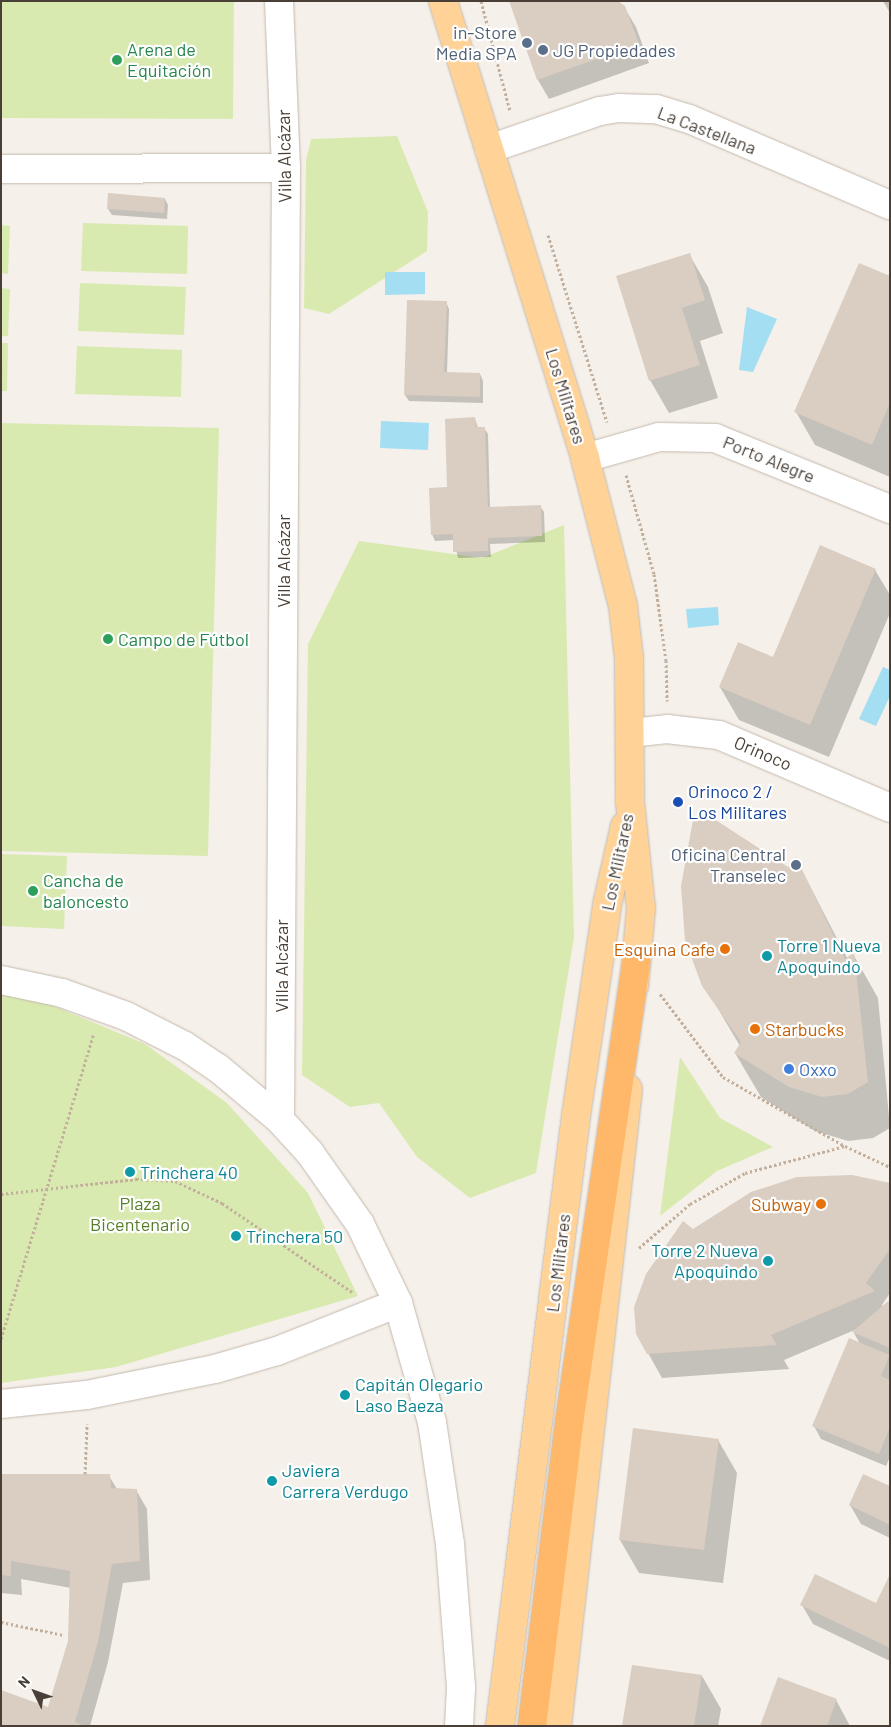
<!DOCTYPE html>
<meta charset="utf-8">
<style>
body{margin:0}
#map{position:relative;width:891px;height:1727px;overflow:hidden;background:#f5f0e9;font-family:Barlow,sans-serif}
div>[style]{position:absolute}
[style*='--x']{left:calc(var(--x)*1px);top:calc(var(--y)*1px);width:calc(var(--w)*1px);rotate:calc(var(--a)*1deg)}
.green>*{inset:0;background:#d9eab1}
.water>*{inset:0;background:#a4def3}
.shadow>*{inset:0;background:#0003}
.building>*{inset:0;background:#dacdc1}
.path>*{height:3px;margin-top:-1.5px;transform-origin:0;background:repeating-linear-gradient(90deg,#c3b09c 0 2.5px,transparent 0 5px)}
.roads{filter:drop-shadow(0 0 1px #c4b9ae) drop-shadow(0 0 1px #c4b9ae)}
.minor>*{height:28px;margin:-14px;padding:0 14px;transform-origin:14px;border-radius:14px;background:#fff}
.major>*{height:28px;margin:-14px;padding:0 14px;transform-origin:14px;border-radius:14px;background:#ffd398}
.highway>*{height:28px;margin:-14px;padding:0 14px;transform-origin:14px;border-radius:14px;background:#ffb86a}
.dots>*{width:14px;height:14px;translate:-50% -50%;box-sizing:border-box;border:2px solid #fff;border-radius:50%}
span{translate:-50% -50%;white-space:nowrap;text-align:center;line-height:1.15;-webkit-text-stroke:4.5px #fff;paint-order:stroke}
.service-label{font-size:18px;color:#4e5e75}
.right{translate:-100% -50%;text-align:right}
.left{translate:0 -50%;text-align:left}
.leisure-label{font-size:18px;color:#27864d}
.street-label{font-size:18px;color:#493f37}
.transit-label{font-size:18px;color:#164399}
.culture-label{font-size:18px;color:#0d838f}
.food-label{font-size:18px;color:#c56008}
.shop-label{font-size:18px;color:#366cbe}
.park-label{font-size:18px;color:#547e27}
.frame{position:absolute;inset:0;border:2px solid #493f37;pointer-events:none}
.north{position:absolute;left:10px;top:1667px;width:50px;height:50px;-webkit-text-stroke:4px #fff;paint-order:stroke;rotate:312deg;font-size:14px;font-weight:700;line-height:20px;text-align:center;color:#493f37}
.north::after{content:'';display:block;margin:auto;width:18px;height:22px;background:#493f37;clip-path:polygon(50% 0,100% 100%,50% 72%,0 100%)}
</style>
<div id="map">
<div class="green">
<i style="clip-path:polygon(1px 1px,234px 1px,233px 119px,1px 118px)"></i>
<i style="clip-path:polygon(397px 136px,428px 212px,427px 251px,329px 314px,304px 308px,306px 161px,311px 139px)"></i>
<i style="clip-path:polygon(83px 223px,188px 226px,187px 274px,81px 271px)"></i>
<i style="clip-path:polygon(1px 225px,10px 226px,8px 274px,1px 273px)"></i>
<i style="clip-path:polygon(80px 283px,186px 287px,184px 335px,78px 331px)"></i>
<i style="clip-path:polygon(1px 288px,10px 289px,8px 336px,1px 336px)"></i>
<i style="clip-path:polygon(1px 343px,8px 343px,7px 391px,1px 391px)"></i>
<i style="clip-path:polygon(77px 346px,182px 350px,181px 397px,75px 394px)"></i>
<i style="clip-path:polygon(1px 423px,219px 428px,208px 856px,1px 851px)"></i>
<i style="clip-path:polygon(564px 525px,574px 937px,536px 1173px,470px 1198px,417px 1157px,379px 1103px,350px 1107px,302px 1075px,308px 644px,359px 541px,482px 558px)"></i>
<i style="clip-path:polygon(1px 854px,67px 856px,64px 929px,1px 926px)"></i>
<i style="clip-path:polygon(1px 991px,20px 992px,145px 1044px,227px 1103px,308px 1193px,358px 1296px,116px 1367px,1px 1383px)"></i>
<i style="clip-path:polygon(680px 1057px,720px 1118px,773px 1147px,717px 1171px,660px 1216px)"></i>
</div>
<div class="water">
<i style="clip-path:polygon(385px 272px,425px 272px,425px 294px,385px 295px)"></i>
<i style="clip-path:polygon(747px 307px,777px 319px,753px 372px,739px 370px)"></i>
<i style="clip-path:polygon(381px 421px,429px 423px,428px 450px,380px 448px)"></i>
<i style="clip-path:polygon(718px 607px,719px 625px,688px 628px,686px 609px)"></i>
<i style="clip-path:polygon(883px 667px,890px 670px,890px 696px,876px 726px,859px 719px)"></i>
</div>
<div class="shadow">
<i style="clip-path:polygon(510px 1px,624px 7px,636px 27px,649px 63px,549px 99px,538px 80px)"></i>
<i style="clip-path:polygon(883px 1px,890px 1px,890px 13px)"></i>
<i style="clip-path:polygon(165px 199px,168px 205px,167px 219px,112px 215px,108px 209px)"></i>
<i style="clip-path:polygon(689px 254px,708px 287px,723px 333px,700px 341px,718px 398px,669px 413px,650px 380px)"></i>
<i style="clip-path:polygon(890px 278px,890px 477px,815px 445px,796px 412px)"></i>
<i style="clip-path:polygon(408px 301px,446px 302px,449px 309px,447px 373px,480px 374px,483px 381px,483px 403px,409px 401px,405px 395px)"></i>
<i style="clip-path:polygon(475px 419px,478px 428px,484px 428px,488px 434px,490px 508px,540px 506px,544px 512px,545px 542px,490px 544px,491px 557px,458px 558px,454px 540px,435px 541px,432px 534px)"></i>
<i style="clip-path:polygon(875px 570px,890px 595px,890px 613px,829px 757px,739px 720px,720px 687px,774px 658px)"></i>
<i style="clip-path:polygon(796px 859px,847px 958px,853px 954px,878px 998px,890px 1128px,873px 1138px,848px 1141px,815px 1131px,761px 1097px,735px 1053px,740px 1046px,704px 985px)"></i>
<i style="clip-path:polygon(890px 1184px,890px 1293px,882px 1305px,883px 1307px,890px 1302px,890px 1457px,886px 1466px,821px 1439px,814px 1426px,860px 1344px,854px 1333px,857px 1329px,784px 1360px,789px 1369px,662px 1378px,648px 1353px,693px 1230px)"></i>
<i style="clip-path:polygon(634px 1430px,718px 1440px,737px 1473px,723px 1583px,639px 1573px,620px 1540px)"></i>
<i style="clip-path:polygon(1px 1475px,109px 1476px,117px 1489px,136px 1490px,147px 1509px,150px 1580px,123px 1583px,108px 1662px,90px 1726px,1px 1726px,49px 1709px,69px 1641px,71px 1588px,21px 1579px,22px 1595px,1px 1593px)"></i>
<i style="clip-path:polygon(890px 1488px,890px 1538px,861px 1524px,850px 1505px)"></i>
<i style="clip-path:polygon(890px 1577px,890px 1661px,813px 1624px,802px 1605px,877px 1604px)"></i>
<i style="clip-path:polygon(702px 1676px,721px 1709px,718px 1726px,624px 1726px)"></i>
<i style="clip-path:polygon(836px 1700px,850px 1726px,761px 1726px)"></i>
</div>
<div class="building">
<i style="clip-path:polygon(509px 1px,618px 1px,625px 6px,639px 44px,537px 80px)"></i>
<i style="clip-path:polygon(108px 193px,165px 198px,164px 213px,107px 209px)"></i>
<i style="clip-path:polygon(690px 253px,705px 300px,682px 308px,700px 365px,649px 381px,616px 276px)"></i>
<i style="clip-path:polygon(859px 263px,890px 276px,890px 403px,872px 445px,794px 412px)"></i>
<i style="clip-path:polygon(407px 300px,447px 301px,444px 372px,480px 373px,480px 397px,404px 395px)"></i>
<i style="clip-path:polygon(475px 417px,476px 427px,485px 427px,488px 507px,541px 505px,542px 536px,488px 538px,488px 551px,453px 552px,453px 534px,431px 535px,429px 488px,447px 487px,445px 419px)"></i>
<i style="clip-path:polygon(820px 545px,876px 569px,810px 725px,719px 687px,738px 642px,773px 657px)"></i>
<i style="clip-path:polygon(708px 815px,788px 867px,796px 857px,845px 959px,854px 952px,868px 1082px,848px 1094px,822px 1097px,789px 1087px,734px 1053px,741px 1042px,702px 986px,685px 940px,681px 886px,693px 820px)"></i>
<i style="clip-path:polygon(852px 1175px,890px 1183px,890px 1249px,866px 1283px,875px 1291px,771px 1335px,777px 1345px,647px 1354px,636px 1334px,634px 1307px,646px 1274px,683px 1221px,693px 1229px,751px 1192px,797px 1177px)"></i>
<i style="clip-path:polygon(890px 1301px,890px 1348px,852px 1332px,887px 1302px)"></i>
<i style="clip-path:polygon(849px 1338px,890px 1355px,881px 1376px,890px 1380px,890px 1427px,879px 1454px,812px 1426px)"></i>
<i style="clip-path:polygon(633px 1428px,719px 1439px,704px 1550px,619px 1540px)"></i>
<i style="clip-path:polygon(1px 1474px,110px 1474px,111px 1488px,137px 1489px,140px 1561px,112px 1564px,98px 1642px,75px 1722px,85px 1726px,1px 1726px,1px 1690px,48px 1707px,68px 1641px,70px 1571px,11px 1561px,11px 1576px,1px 1575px)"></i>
<i style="clip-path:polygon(863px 1474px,890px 1486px,890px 1525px,849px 1505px)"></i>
<i style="clip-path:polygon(815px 1574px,876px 1603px,890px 1574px,890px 1648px,800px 1605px)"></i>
<i style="clip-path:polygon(632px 1665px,702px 1675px,694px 1726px,622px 1726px)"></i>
<i style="clip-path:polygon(778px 1677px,837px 1699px,827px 1726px,760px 1726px)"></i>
</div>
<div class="path">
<i style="--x:481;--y:1;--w:114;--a:75.2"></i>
<i style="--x:548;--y:235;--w:196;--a:72.5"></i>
<i style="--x:626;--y:475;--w:103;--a:74.2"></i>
<i style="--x:654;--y:574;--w:87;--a:82.1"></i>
<i style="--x:666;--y:660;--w:41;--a:88.6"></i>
<i style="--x:660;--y:994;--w:104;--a:52.8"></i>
<i style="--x:723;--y:1077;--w:140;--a:29.5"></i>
<i style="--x:845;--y:1146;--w:50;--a:25"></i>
<i style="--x:1;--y:1194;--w:136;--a:-6.3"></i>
<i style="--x:136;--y:1179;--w:39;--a:3"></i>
<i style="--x:175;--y:1181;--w:52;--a:25.1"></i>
<i style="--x:222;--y:1203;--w:158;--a:34.4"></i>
<i style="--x:639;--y:1248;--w:67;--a:-40.8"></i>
<i style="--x:690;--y:1204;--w:63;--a:-29.4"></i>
<i style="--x:745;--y:1173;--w:104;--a:-15.1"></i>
<i style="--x:1;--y:1339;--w:320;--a:-73.1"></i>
<i style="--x:85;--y:1474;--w:50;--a:-87.7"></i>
<i style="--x:1;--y:1622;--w:63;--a:11.8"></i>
</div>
<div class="roads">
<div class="minor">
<i style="--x:279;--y:1;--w:167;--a:87.6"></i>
<i style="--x:286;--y:168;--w:952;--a:90.36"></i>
<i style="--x:489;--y:149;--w:117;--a:-18.9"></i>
<i style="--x:600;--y:111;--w:19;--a:-9"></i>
<i style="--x:619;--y:108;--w:37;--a:2"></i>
<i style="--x:656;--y:109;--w:34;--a:17"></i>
<i style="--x:689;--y:119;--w:219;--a:23.2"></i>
<i style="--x:1;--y:169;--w:285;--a:-0.2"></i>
<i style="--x:585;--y:458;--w:77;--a:-15.8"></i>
<i style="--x:659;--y:437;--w:56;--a:1"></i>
<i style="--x:715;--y:438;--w:189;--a:22.1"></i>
<i style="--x:630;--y:733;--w:37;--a:-6"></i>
<i style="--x:667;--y:729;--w:52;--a:6.6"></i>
<i style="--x:719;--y:735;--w:186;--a:23.1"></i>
<i style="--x:1;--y:980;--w:62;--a:12"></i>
<i style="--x:62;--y:993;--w:68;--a:19.8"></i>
<i style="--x:126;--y:1016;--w:66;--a:27"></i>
<i style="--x:185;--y:1046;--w:40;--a:34"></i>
<i style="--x:218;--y:1068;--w:81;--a:40"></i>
<i style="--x:280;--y:1120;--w:45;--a:47.7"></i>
<i style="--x:310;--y:1153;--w:87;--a:54.8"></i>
<i style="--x:360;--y:1224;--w:88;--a:64.3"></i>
<i style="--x:398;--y:1303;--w:124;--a:74.1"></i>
<i style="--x:432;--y:1422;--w:123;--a:81.6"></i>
<i style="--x:450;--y:1544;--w:144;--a:85.6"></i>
<i style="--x:461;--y:1688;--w:38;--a:93"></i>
<i style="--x:1;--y:1404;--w:86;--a:-6"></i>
<i style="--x:87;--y:1395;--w:131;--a:-11.5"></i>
<i style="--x:215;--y:1369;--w:65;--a:-16.2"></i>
<i style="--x:277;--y:1351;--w:130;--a:-21.6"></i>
</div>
<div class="major">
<i style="--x:443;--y:1;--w:479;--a:72.7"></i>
<i style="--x:585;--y:458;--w:153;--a:75.6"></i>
<i style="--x:623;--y:606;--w:52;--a:83.4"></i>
<i style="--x:629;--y:658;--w:144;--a:89.6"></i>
<i style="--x:630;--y:802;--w:107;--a:84.1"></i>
<i style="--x:641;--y:908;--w:78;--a:95.1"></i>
<i style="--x:500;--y:1726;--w:615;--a:-82.9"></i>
<i style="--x:576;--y:1116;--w:213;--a:-81.6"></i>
<i style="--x:607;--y:905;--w:81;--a:-77.2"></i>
<i style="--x:557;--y:1726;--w:641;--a:-83.64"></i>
</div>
<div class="highway">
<i style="--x:532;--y:1726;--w:311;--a:-83"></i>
<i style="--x:570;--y:1417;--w:460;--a:-81.7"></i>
</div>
</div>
<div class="dots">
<i style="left:527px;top:43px;background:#5c6f8a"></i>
<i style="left:543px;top:50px;background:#5c6f8a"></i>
<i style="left:117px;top:60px;background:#2e9e5b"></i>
<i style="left:108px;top:639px;background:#2e9e5b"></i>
<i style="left:678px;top:802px;background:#1a4fb4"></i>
<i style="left:796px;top:865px;background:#5c6f8a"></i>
<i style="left:33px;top:891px;background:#2e9e5b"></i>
<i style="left:725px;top:949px;background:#e8710a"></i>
<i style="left:767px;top:956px;background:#0f9aa8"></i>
<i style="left:755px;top:1029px;background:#e8710a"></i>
<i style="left:789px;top:1069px;background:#3f7fe0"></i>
<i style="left:130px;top:1172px;background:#0f9aa8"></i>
<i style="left:821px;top:1204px;background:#e8710a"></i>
<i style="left:236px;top:1236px;background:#0f9aa8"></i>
<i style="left:768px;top:1261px;background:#0f9aa8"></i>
<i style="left:345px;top:1395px;background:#0f9aa8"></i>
<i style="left:272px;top:1481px;background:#0f9aa8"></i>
</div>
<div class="service-label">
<span class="right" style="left:517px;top:43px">in-Store<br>Media SPA</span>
<span class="left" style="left:553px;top:50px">JG Propiedades</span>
<span class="right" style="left:786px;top:865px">Oficina Central<br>Transelec</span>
</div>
<div class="leisure-label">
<span class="left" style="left:127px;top:60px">Arena de<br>Equitación</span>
<span class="left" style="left:118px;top:639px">Campo de Fútbol</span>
<span class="left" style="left:43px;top:891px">Cancha de<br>baloncesto</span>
</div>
<div class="street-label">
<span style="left:707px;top:130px;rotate:21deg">La Castellana</span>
<span style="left:284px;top:156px;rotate:-91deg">Villa Alcázar</span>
<span style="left:566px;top:396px;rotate:73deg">Los Militares</span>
<span style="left:769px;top:459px;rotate:22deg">Porto Alegre</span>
<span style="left:283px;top:561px;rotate:-90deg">Villa Alcázar</span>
<span style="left:763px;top:753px;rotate:23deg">Orinoco</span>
<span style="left:617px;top:862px;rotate:-78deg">Los Militares</span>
<span style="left:281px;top:966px;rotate:-90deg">Villa Alcázar</span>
<span style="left:558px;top:1263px;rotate:-83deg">Los Militares</span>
</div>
<div class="transit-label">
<span class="left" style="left:688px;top:802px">Orinoco 2 /<br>Los Militares</span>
</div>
<div class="culture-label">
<span class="left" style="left:777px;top:956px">Torre 1 Nueva<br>Apoquindo</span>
<span class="left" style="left:140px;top:1172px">Trinchera 40</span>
<span class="left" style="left:246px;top:1236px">Trinchera 50</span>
<span class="right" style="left:758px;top:1261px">Torre 2 Nueva<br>Apoquindo</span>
<span class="left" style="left:355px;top:1395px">Capitán Olegario<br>Laso Baeza</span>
<span class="left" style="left:282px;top:1481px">Javiera<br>Carrera Verdugo</span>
</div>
<div class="food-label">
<span class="right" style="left:715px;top:949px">Esquina Cafe</span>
<span class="left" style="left:765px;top:1029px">Starbucks</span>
<span class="right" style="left:811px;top:1204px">Subway</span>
</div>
<div class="shop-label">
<span class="left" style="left:799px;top:1069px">Oxxo</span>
</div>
<div class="park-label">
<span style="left:140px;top:1214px">Plaza<br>Bicentenario</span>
</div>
<div class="frame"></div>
<div class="north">N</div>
</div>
